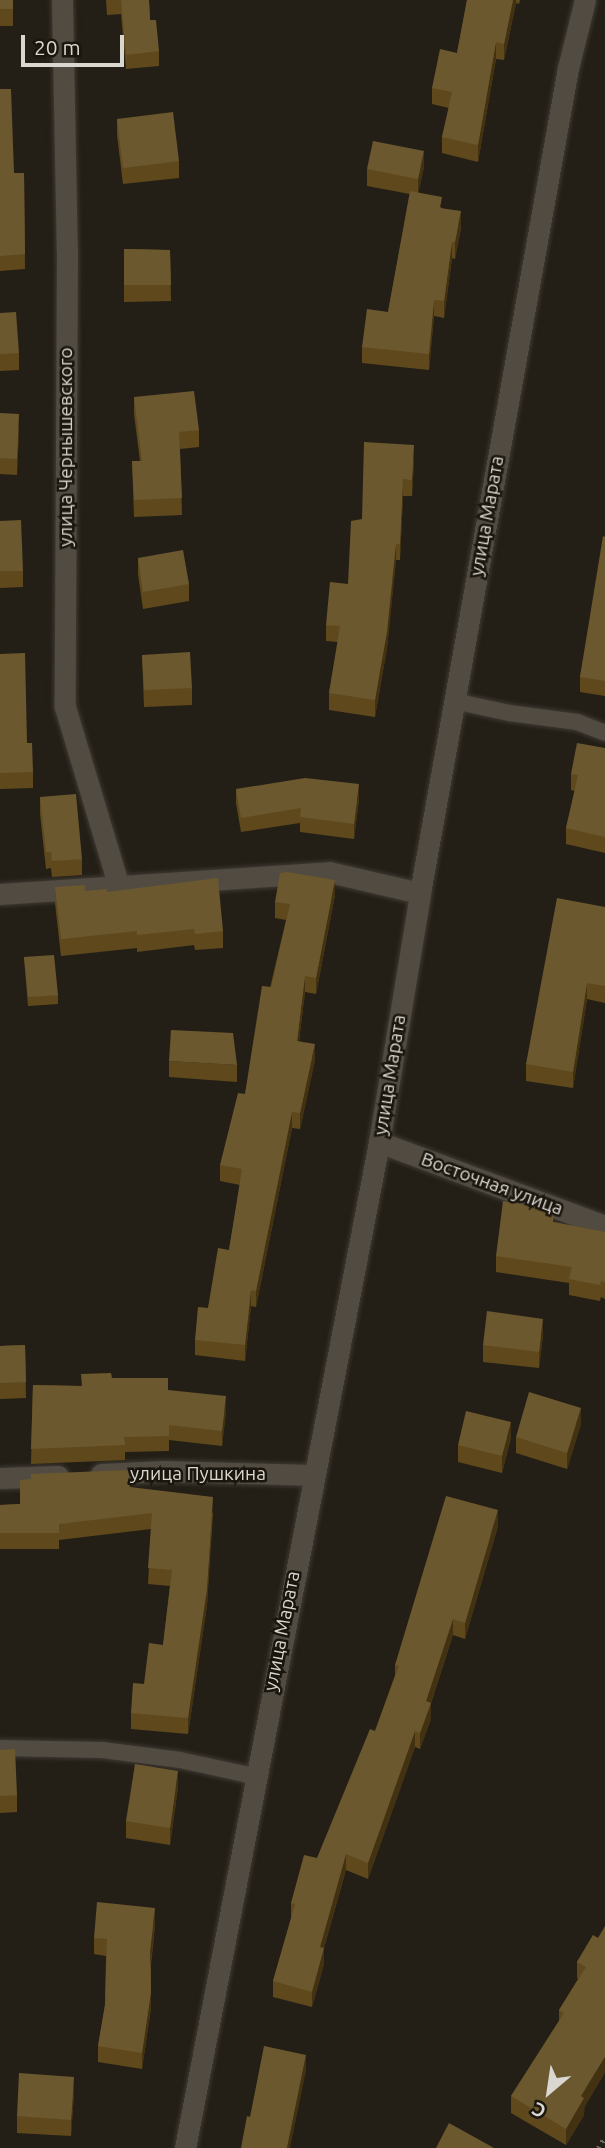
<!DOCTYPE html>
<meta charset="utf-8">
<style>
body{margin:0}
#map{position:relative;width:605px;height:2148px;overflow:hidden;background:#241f16;font-family:Ubuntu,sans-serif}
div>[style]{position:absolute}
[style*='--x']{left:calc(var(--x)*1px);top:calc(var(--y)*1px);width:calc(var(--w)*1px);rotate:calc(var(--a)*1deg)}
.path>*{height:4.5px;margin-top:-2.25px;transform-origin:0;background:repeating-linear-gradient(90deg,#6f6b63 0 2px,transparent 0 7px)}
.roads{filter:drop-shadow(0 0 2px #3e3a34) drop-shadow(0 0 2px #3e3a34)}
.service>*{height:16px;margin:-8px;padding:0 8px;transform-origin:8px;border-radius:8px;background:#514b42}
.minor>*{height:21px;margin:-10.5px;padding:0 10.5px;transform-origin:10.5px;border-radius:10.5px;background:#514b42}
.wall>*{inset:0;background:#5f491c}
.shaded-wall>*{inset:0;background:#423211}
.building>*{inset:0;background:#6c582f}
span{translate:-50% -50%;white-space:nowrap;text-align:center;line-height:1.15;-webkit-text-stroke:5px #1a150d;paint-order:stroke}
.street-label{font-size:19px;color:#dad7d1}
.north{position:absolute;left:514px;top:2057px;width:70px;height:70px;-webkit-text-stroke:5px #1a150d;paint-order:stroke;rotate:209deg;font-size:19px;font-weight:700;line-height:28px;text-align:center;color:#dad7d1}
.north::after{content:'';display:block;margin:auto;width:24px;height:32px;background:#dad7d1;clip-path:polygon(50% 0,100% 100%,50% 72%,0 100%)}
.scale{position:absolute;left:21px;top:35px;width:103px;height:32px;box-sizing:border-box;border:4px solid #dad7d1;border-top:0;padding-left:9px;font-size:21px;line-height:24px;white-space:nowrap;color:#dad7d1;-webkit-text-stroke:5px #1a150d;paint-order:stroke}
</style>
<div id="map">
<div class="path">
<i style="--x:598;--y:2148;--w:13;--a:-58"></i>
</div>
<div class="roads">
<div class="service">
<i style="--x:454;--y:701;--w:56;--a:12.3"></i>
<i style="--x:509;--y:713;--w:69;--a:7.5"></i>
<i style="--x:577;--y:722;--w:30;--a:21"></i>
<i style="--x:0;--y:1748;--w:102;--a:1.1"></i>
<i style="--x:102;--y:1750;--w:79;--a:7.3"></i>
<i style="--x:180;--y:1760;--w:76;--a:12.2"></i>
</div>
<div class="minor">
<i style="--x:62;--y:0;--w:252;--a:88.9"></i>
<i style="--x:67;--y:252;--w:455;--a:90.3"></i>
<i style="--x:65;--y:707;--w:188;--a:73.3"></i>
<i style="--x:0;--y:894;--w:330;--a:-3.8"></i>
<i style="--x:329;--y:872;--w:93;--a:13"></i>
<i style="--x:379;--y:1142;--w:241;--a:20.4"></i>
<i style="--x:101;--y:1474;--w:63;--a:-2.7"></i>
<i style="--x:164;--y:1471;--w:148;--a:1.5"></i>
<i style="--x:0;--y:1478;--w:58;--a:-2"></i>
<i style="--x:185;--y:2148;--w:1025;--a:-79.08"></i>
<i style="--x:379;--y:1142;--w:252;--a:-80.6"></i>
<i style="--x:420;--y:893;--w:838;--a:-79.83"></i>
<i style="--x:568;--y:68;--w:70;--a:-76"></i>
</div>
</div>
<div class="wall">
<i style="clip-path:polygon(0 0,13px 0,13px 26px,0 26px)"></i>
<i style="clip-path:polygon(106px 0,149px 0,150px 20px,159px 51px,159px 66px,126px 69px,121px 14px,107px 15px)"></i>
<i style="clip-path:polygon(467px 0,520px 0,519px 4px,516px 3px,504px 60px,496px 59px,478px 162px,442px 153px,442px 137px,449px 108px,432px 104px,432px 88px,457px 53px)"></i>
<i style="clip-path:polygon(0 89px,14px 173px,24px 173px,25px 269px,0 271px)"></i>
<i style="clip-path:polygon(117px 119px,179px 161px,179px 178px,123px 184px,117px 135px)"></i>
<i style="clip-path:polygon(424px 167px,418px 193px,442px 208px,461px 228px,455px 259px,452px 258px,444px 318px,434px 316px,429px 370px,362px 363px,362px 347px,388px 312px,410px 194px,367px 186px,367px 169px)"></i>
<i style="clip-path:polygon(124px 249px,170px 250px,171px 301px,124px 302px)"></i>
<i style="clip-path:polygon(0 313px,19px 353px,19px 370px,0 371px)"></i>
<i style="clip-path:polygon(134px 397px,199px 430px,199px 447px,180px 449px,182px 515px,134px 517px,132px 461px,140px 461px,134px 414px)"></i>
<i style="clip-path:polygon(0 413px,19px 430px,17px 475px,0 474px)"></i>
<i style="clip-path:polygon(414px 461px,412px 496px,403px 496px,400px 560px,396px 560px,387px 648px,375px 717px,329px 710px,329px 693px,338px 642px,326px 641px,326px 625px,348px 584px,362px 519px)"></i>
<i style="clip-path:polygon(0 521px,23px 571px,23px 587px,0 588px)"></i>
<i style="clip-path:polygon(605px 537px,605px 696px,580px 692px,580px 677px)"></i>
<i style="clip-path:polygon(138px 558px,189px 584px,189px 601px,143px 609px,138px 574px)"></i>
<i style="clip-path:polygon(0 654px,27px 743px,33px 772px,33px 788px,0 789px)"></i>
<i style="clip-path:polygon(142px 655px,192px 688px,192px 705px,144px 707px)"></i>
<i style="clip-path:polygon(605px 748px,605px 853px,566px 844px,566px 828px,575px 791px,571px 790px,571px 774px)"></i>
<i style="clip-path:polygon(236px 789px,359px 799px,354px 839px,300px 832px,300px 823px,241px 832px,236px 803px)"></i>
<i style="clip-path:polygon(40px 797px,82px 859px,82px 875px,52px 877px,51px 868px,46px 869px,40px 814px)"></i>
<i style="clip-path:polygon(55px 887px,85px 891px,107px 892px,223px 931px,223px 948px,195px 950px,194px 945px,137px 952px,137px 948px,61px 956px,55px 903px)"></i>
<i style="clip-path:polygon(335px 895px,316px 994px,305px 992px,299px 1041px,315px 1060px,300px 1129px,292px 1128px,256px 1307px,251px 1306px,245px 1361px,195px 1355px,195px 1340px,208px 1308px,229px 1250px,240px 1185px,220px 1181px,220px 1165px,245px 1094px,286px 920px,275px 918px,275px 902px)"></i>
<i style="clip-path:polygon(605px 907px,605px 1003px,587px 999px,573px 1088px,526px 1081px,526px 1064px)"></i>
<i style="clip-path:polygon(24px 957px,58px 995px,58px 1004px,28px 1006px)"></i>
<i style="clip-path:polygon(169px 1061px,237px 1065px,237px 1082px,169px 1077px)"></i>
<i style="clip-path:polygon(554px 1222px,605px 1232px,605px 1299px,601px 1297px,600px 1301px,569px 1295px,569px 1283px,496px 1272px,496px 1256px)"></i>
<i style="clip-path:polygon(543px 1335px,539px 1368px,483px 1362px,483px 1345px)"></i>
<i style="clip-path:polygon(25px 1345px,26px 1398px,0 1399px,0 1346px)"></i>
<i style="clip-path:polygon(112px 1378px,168px 1390px,226px 1411px,222px 1446px,169px 1440px,169px 1451px,125px 1452px,125px 1460px,31px 1464px,33px 1385px,81px 1386px)"></i>
<i style="clip-path:polygon(581px 1424px,567px 1469px,516px 1453px,516px 1437px)"></i>
<i style="clip-path:polygon(511px 1438px,502px 1473px,458px 1462px,458px 1445px)"></i>
<i style="clip-path:polygon(130px 1487px,213px 1513px,207px 1605px,188px 1734px,131px 1729px,131px 1713px,163px 1645px,170px 1586px,148px 1584px,151px 1529px,59px 1540px,59px 1549px,0 1549px,0 1505px,20px 1504px)"></i>
<i style="clip-path:polygon(498px 1526px,465px 1639px,453px 1635px,431px 1703px,431px 1719px,420px 1749px,415px 1747px,368px 1879px,346px 1870px,324px 1948px,324px 1964px,312px 2007px,273px 1997px,273px 1981px,291px 1919px,291px 1903px,317px 1858px,375px 1731px,395px 1675px,395px 1665px)"></i>
<i style="clip-path:polygon(0 1750px,17px 1795px,17px 1812px,0 1813px)"></i>
<i style="clip-path:polygon(178px 1787px,170px 1845px,126px 1838px,126px 1821px)"></i>
<i style="clip-path:polygon(155px 1925px,151px 1965px,151px 2008px,142px 2069px,98px 2062px,98px 2046px,105px 2005px,106px 1956px,94px 1954px,94px 1938px)"></i>
<i style="clip-path:polygon(593px 1935px,584px 2115px,566px 2145px,511px 2113px,511px 2096px,559px 2021px,559px 2010px,578px 1979px,577px 1978px,577px 1962px)"></i>
<i style="clip-path:polygon(74px 2093px,71px 2136px,17px 2133px,17px 2116px)"></i>
</div>
<div class="shaded-wall">
<i style="clip-path:polygon(513px 0,516px 0,516px 3px,504px 60px,504px 44px)"></i>
<i style="clip-path:polygon(496px 42px,496px 59px,478px 162px,478px 145px)"></i>
<i style="clip-path:polygon(424px 151px,424px 167px,418px 195px,418px 179px)"></i>
<i style="clip-path:polygon(461px 211px,461px 228px,455px 259px,455px 242px)"></i>
<i style="clip-path:polygon(452px 242px,452px 258px,444px 318px,444px 301px)"></i>
<i style="clip-path:polygon(434px 300px,434px 316px,429px 370px,429px 354px)"></i>
<i style="clip-path:polygon(19px 414px,19px 430px,17px 475px,17px 459px)"></i>
<i style="clip-path:polygon(414px 445px,414px 461px,412px 496px,412px 480px)"></i>
<i style="clip-path:polygon(403px 479px,403px 496px,400px 560px,400px 544px)"></i>
<i style="clip-path:polygon(396px 544px,396px 560px,387px 648px,375px 717px,375px 700px)"></i>
<i style="clip-path:polygon(359px 784px,359px 799px,354px 839px,354px 824px)"></i>
<i style="clip-path:polygon(335px 880px,335px 895px,316px 994px,316px 978px)"></i>
<i style="clip-path:polygon(305px 976px,305px 992px,297px 1057px,297px 1041px)"></i>
<i style="clip-path:polygon(587px 983px,587px 999px,573px 1088px,573px 1072px)"></i>
<i style="clip-path:polygon(315px 1044px,315px 1060px,300px 1129px,300px 1113px)"></i>
<i style="clip-path:polygon(292px 1112px,292px 1128px,256px 1307px,256px 1291px)"></i>
<i style="clip-path:polygon(251px 1290px,251px 1306px,245px 1361px,245px 1345px)"></i>
<i style="clip-path:polygon(543px 1319px,543px 1335px,539px 1368px,539px 1352px)"></i>
<i style="clip-path:polygon(226px 1396px,226px 1411px,222px 1446px,222px 1431px)"></i>
<i style="clip-path:polygon(581px 1408px,581px 1424px,567px 1469px,567px 1453px)"></i>
<i style="clip-path:polygon(511px 1422px,511px 1438px,502px 1473px,502px 1456px)"></i>
<i style="clip-path:polygon(213px 1497px,207px 1605px,188px 1734px,188px 1718px)"></i>
<i style="clip-path:polygon(498px 1510px,498px 1526px,465px 1639px,465px 1623px)"></i>
<i style="clip-path:polygon(453px 1619px,453px 1635px,426px 1717px,426px 1701px)"></i>
<i style="clip-path:polygon(431px 1703px,431px 1719px,420px 1749px,420px 1733px)"></i>
<i style="clip-path:polygon(415px 1731px,415px 1747px,368px 1879px,368px 1863px)"></i>
<i style="clip-path:polygon(178px 1771px,178px 1787px,170px 1845px,170px 1828px)"></i>
<i style="clip-path:polygon(346px 1854px,346px 1870px,324px 1948px,324px 1964px,312px 2007px,312px 1992px,320px 1947px)"></i>
<i style="clip-path:polygon(155px 1908px,155px 1925px,150px 1968px,150px 1952px)"></i>
<i style="clip-path:polygon(151px 1992px,151px 2008px,142px 2069px,142px 2053px)"></i>
<i style="clip-path:polygon(306px 2055px,306px 2071px,290px 2148px,287px 2148px)"></i>
<i style="clip-path:polygon(605px 2057px,605px 2073px,584px 2108px,584px 2115px,566px 2145px,566px 2129px,581px 2096px)"></i>
<i style="clip-path:polygon(74px 2077px,74px 2093px,71px 2136px,71px 2120px)"></i>
</div>
<div class="building">
<i style="clip-path:polygon(0 0,13px 0,13px 9px,0 9px)"></i>
<i style="clip-path:polygon(121px 0,149px 0,150px 20px,156px 20px,159px 51px,126px 55px)"></i>
<i style="clip-path:polygon(467px 0,513px 0,504px 44px,496px 42px,478px 145px,442px 137px,452px 92px,432px 88px,440px 49px,457px 53px)"></i>
<i style="clip-path:polygon(0 89px,11px 89px,14px 173px,24px 173px,25px 254px,0 256px)"></i>
<i style="clip-path:polygon(173px 112px,179px 161px,123px 168px,117px 119px)"></i>
<i style="clip-path:polygon(373px 141px,424px 151px,418px 179px,367px 169px)"></i>
<i style="clip-path:polygon(410px 191px,442px 197px,440px 208px,461px 211px,455px 242px,452px 242px,444px 301px,434px 300px,429px 354px,362px 347px,367px 309px,388px 312px)"></i>
<i style="clip-path:polygon(124px 249px,170px 250px,171px 285px,124px 285px)"></i>
<i style="clip-path:polygon(16px 312px,19px 353px,0 354px,0 313px)"></i>
<i style="clip-path:polygon(194px 391px,199px 430px,179px 432px,182px 498px,134px 500px,132px 461px,142px 461px,134px 397px)"></i>
<i style="clip-path:polygon(0 413px,19px 414px,17px 459px,0 458px)"></i>
<i style="clip-path:polygon(364px 442px,414px 445px,412px 480px,403px 479px,400px 544px,396px 544px,387px 632px,375px 700px,329px 693px,340px 626px,326px 625px,330px 582px,348px 584px,351px 521px,362px 519px)"></i>
<i style="clip-path:polygon(21px 520px,23px 571px,0 571px,0 521px)"></i>
<i style="clip-path:polygon(603px 536px,605px 537px,605px 681px,580px 677px)"></i>
<i style="clip-path:polygon(183px 550px,189px 584px,143px 592px,138px 558px)"></i>
<i style="clip-path:polygon(190px 652px,192px 688px,144px 690px,142px 655px)"></i>
<i style="clip-path:polygon(25px 653px,27px 743px,32px 743px,33px 772px,0 773px,0 654px)"></i>
<i style="clip-path:polygon(577px 743px,605px 748px,605px 837px,566px 828px,578px 775px,571px 774px)"></i>
<i style="clip-path:polygon(305px 778px,359px 784px,354px 824px,300px 817px,301px 808px,241px 818px,236px 789px)"></i>
<i style="clip-path:polygon(76px 794px,82px 859px,52px 861px,51px 852px,46px 852px,40px 797px)"></i>
<i style="clip-path:polygon(287px 872px,335px 880px,316px 978px,305px 976px,297px 1041px,315px 1044px,300px 1113px,292px 1112px,256px 1291px,251px 1290px,245px 1345px,195px 1340px,198px 1307px,208px 1308px,218px 1248px,229px 1250px,242px 1169px,220px 1165px,238px 1093px,245px 1094px,262px 986px,271px 987px,290px 904px,275px 902px,280px 873px)"></i>
<i style="clip-path:polygon(218px 878px,223px 931px,195px 934px,194px 929px,137px 935px,137px 931px,61px 939px,55px 887px,85px 885px,85px 891px,107px 889px,107px 892px)"></i>
<i style="clip-path:polygon(557px 898px,605px 907px,605px 986px,587px 983px,573px 1072px,526px 1064px)"></i>
<i style="clip-path:polygon(54px 955px,58px 995px,28px 997px,24px 957px)"></i>
<i style="clip-path:polygon(171px 1030px,233px 1033px,237px 1065px,169px 1061px)"></i>
<i style="clip-path:polygon(503px 1201px,554px 1209px,553px 1222px,605px 1232px,605px 1282px,601px 1281px,600px 1285px,569px 1279px,572px 1267px,496px 1256px)"></i>
<i style="clip-path:polygon(487px 1311px,543px 1319px,539px 1352px,483px 1345px)"></i>
<i style="clip-path:polygon(25px 1345px,26px 1382px,0 1383px,0 1346px)"></i>
<i style="clip-path:polygon(111px 1373px,112px 1378px,168px 1378px,168px 1390px,226px 1396px,222px 1431px,169px 1425px,169px 1436px,124px 1437px,125px 1445px,31px 1449px,33px 1385px,82px 1386px,81px 1374px)"></i>
<i style="clip-path:polygon(529px 1392px,581px 1408px,567px 1453px,516px 1437px)"></i>
<i style="clip-path:polygon(466px 1411px,511px 1422px,502px 1456px,458px 1445px)"></i>
<i style="clip-path:polygon(128px 1470px,130px 1487px,213px 1497px,207px 1589px,188px 1718px,131px 1713px,133px 1683px,144px 1684px,149px 1643px,163px 1645px,172px 1570px,148px 1568px,152px 1513px,59px 1524px,59px 1533px,0 1533px,0 1505px,20px 1504px,20px 1480px,31px 1479px,31px 1474px)"></i>
<i style="clip-path:polygon(446px 1496px,498px 1510px,465px 1623px,453px 1619px,426px 1701px,431px 1703px,420px 1733px,415px 1731px,368px 1863px,346px 1854px,320px 1947px,324px 1948px,312px 1992px,273px 1981px,295px 1904px,291px 1903px,304px 1855px,317px 1858px,370px 1729px,375px 1731px,399px 1666px,395px 1665px)"></i>
<i style="clip-path:polygon(15px 1749px,17px 1795px,0 1796px,0 1750px)"></i>
<i style="clip-path:polygon(135px 1764px,178px 1771px,170px 1828px,126px 1821px)"></i>
<i style="clip-path:polygon(97px 1902px,155px 1908px,150px 1952px,151px 1992px,142px 2053px,98px 2046px,105px 2005px,107px 1939px,94px 1938px)"></i>
<i style="clip-path:polygon(605px 1926px,605px 2057px,581px 2096px,584px 2098px,566px 2129px,511px 2096px,564px 2013px,559px 2010px,586px 1967px,577px 1962px,593px 1935px,598px 1938px)"></i>
<i style="clip-path:polygon(264px 2046px,306px 2055px,287px 2148px,241px 2148px,247px 2116px,250px 2117px)"></i>
<i style="clip-path:polygon(19px 2073px,74px 2077px,71px 2120px,17px 2116px)"></i>
<i style="clip-path:polygon(449px 2123px,494px 2148px,436px 2148px)"></i>
</div>
<div class="street-label">
<span style="left:66px;top:447px;rotate:-90deg">улица Чернышевского</span>
<span style="left:487px;top:516px;rotate:-80deg">улица Марата</span>
<span style="left:390px;top:1075px;rotate:-81deg">улица Марата</span>
<span style="left:492px;top:1184px;rotate:20deg">Восточная улица</span>
<span style="left:198px;top:1474px">улица Пушкина</span>
<span style="left:282px;top:1631px;rotate:-79deg">улица Марата</span>
</div>
<div class="north">С</div>
<div class="scale">20 m</div>
</div>
